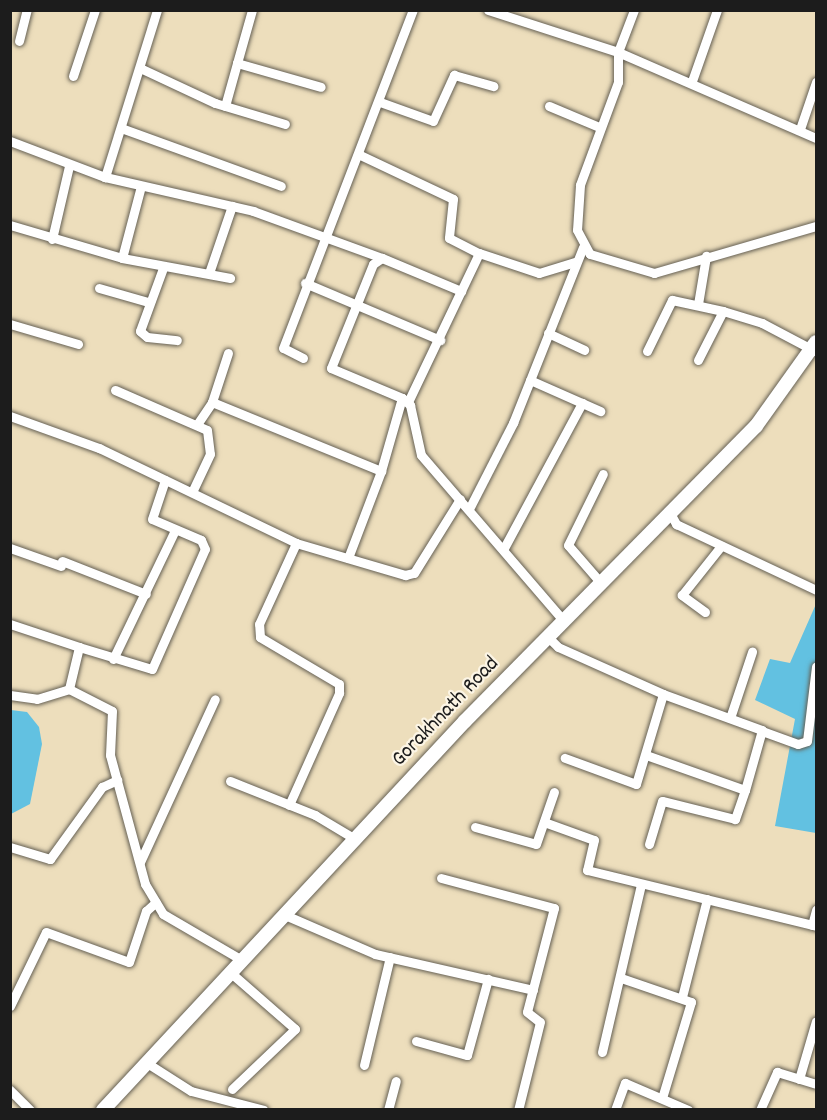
<!DOCTYPE html>
<style>
body{margin:0}
#map{position:relative;width:827px;height:1120px;overflow:hidden;background:#eddebc;font-family:Dekko,sans-serif}
div>[style]{position:absolute}
[style*='--x']{left:calc(var(--x)*1px);top:calc(var(--y)*1px);width:calc(var(--w)*1px);rotate:calc(var(--a)*1deg)}
.water>*{inset:0;background:#62c1e1}
.roads{filter:drop-shadow(0 0 2px #656054) drop-shadow(0 0 2px #656054)}
.minor>*{height:9px;margin:-4.5px;padding:0 4.5px;transform-origin:4.5px;border-radius:4.5px;background:#fff}
.secondary>*{height:14px;margin:-7px;padding:0 7px;transform-origin:7px;border-radius:7px;background:#fff}
span{translate:-50% -50%;white-space:nowrap;text-align:center;line-height:1.15;-webkit-text-stroke:4.5px #fcf5e5;paint-order:stroke}
.street-label{font-size:22px;color:#1c1c1c}
.frame{position:absolute;inset:0;border:12px solid #1c1c1c;pointer-events:none}
</style>
<div id="map">
<div class="water">
<i style="clip-path:polygon(816px 604px,816px 833px,775px 826px,795px 719px,755px 700px,770px 659px,790px 663px)"></i>
<i style="clip-path:polygon(11px 710px,27px 712px,39px 727px,42px 744px,30px 804px,11px 814px)"></i>
</div>
<div class="roads">
<div class="minor">
<i style="--x:252;--y:10;--w:55;--a:105.8"></i>
<i style="--x:237;--y:63;--w:87;--a:15.9"></i>
<i style="--x:488;--y:10;--w:137;--a:17.9"></i>
<i style="--x:618;--y:52;--w:30;--a:90"></i>
<i style="--x:618;--y:82;--w:110;--a:110.3"></i>
<i style="--x:580;--y:185;--w:45;--a:93.8"></i>
<i style="--x:577;--y:230;--w:27;--a:62"></i>
<i style="--x:590;--y:254;--w:67;--a:16.5"></i>
<i style="--x:654;--y:273;--w:169;--a:-16.2"></i>
<i style="--x:634;--y:10;--w:45;--a:110.9"></i>
<i style="--x:618;--y:52;--w:216;--a:23.5"></i>
<i style="--x:19;--y:41;--w:32;--a:-76"></i>
<i style="--x:140;--y:68;--w:83;--a:25"></i>
<i style="--x:215;--y:103;--w:73;--a:16.7"></i>
<i style="--x:73;--y:76;--w:70;--a:-71.6"></i>
<i style="--x:692;--y:81;--w:75;--a:-70.6"></i>
<i style="--x:380;--y:102;--w:56;--a:19.7"></i>
<i style="--x:433;--y:121;--w:51;--a:-65.5"></i>
<i style="--x:454;--y:75;--w:41;--a:15.8"></i>
<i style="--x:225;--y:106;--w:45;--a:-74.4"></i>
<i style="--x:549;--y:106;--w:54;--a:22.8"></i>
<i style="--x:121;--y:128;--w:170;--a:19.9"></i>
<i style="--x:800;--y:129;--w:50;--a:-71.2"></i>
<i style="--x:10;--y:141;--w:102;--a:20.8"></i>
<i style="--x:105;--y:177;--w:152;--a:12.9"></i>
<i style="--x:253;--y:211;--w:137;--a:20"></i>
<i style="--x:358;--y:154;--w:105;--a:25.3"></i>
<i style="--x:453;--y:199;--w:39;--a:96"></i>
<i style="--x:449;--y:238;--w:34;--a:27"></i>
<i style="--x:105;--y:177;--w:175;--a:-72.7"></i>
<i style="--x:10;--y:225;--w:117;--a:16.4"></i>
<i style="--x:122;--y:258;--w:110;--a:10.5"></i>
<i style="--x:52;--y:239;--w:75;--a:-76.9"></i>
<i style="--x:122;--y:258;--w:74;--a:-75.2"></i>
<i style="--x:163;--y:268;--w:67;--a:110.1"></i>
<i style="--x:140;--y:331;--w:9;--a:41"></i>
<i style="--x:147;--y:337;--w:30;--a:6"></i>
<i style="--x:209;--y:273;--w:71;--a:-71.1"></i>
<i style="--x:305;--y:283;--w:147;--a:22.9"></i>
<i style="--x:99;--y:288;--w:51;--a:15.9"></i>
<i style="--x:698;--y:304;--w:49;--a:-80.5"></i>
<i style="--x:10;--y:324;--w:71;--a:16.4"></i>
<i style="--x:548;--y:333;--w:40;--a:25"></i>
<i style="--x:647;--y:351;--w:57;--a:-63.9"></i>
<i style="--x:672;--y:300;--w:52;--a:12.2"></i>
<i style="--x:228;--y:353;--w:52;--a:108.1"></i>
<i style="--x:212;--y:402;--w:183;--a:22.2"></i>
<i style="--x:381;--y:471;--w:76;--a:-74"></i>
<i style="--x:402;--y:398;--w:77;--a:-157.1"></i>
<i style="--x:331;--y:368;--w:112;--a:-68"></i>
<i style="--x:373;--y:264;--w:11;--a:-34"></i>
<i style="--x:382;--y:258;--w:86;--a:22.7"></i>
<i style="--x:303;--y:358;--w:22;--a:-153"></i>
<i style="--x:283;--y:348;--w:362;--a:-69"></i>
<i style="--x:698;--y:360;--w:55;--a:-63"></i>
<i style="--x:723;--y:311;--w:41;--a:17.1"></i>
<i style="--x:762;--y:323;--w:60;--a:27.8"></i>
<i style="--x:530;--y:380;--w:77;--a:23.9"></i>
<i style="--x:115;--y:390;--w:100;--a:23.5"></i>
<i style="--x:207;--y:430;--w:24;--a:83"></i>
<i style="--x:210;--y:454;--w:42;--a:115.3"></i>
<i style="--x:402;--y:398;--w:11;--a:41"></i>
<i style="--x:410;--y:405;--w:51;--a:77.6"></i>
<i style="--x:421;--y:455;--w:219;--a:49.3"></i>
<i style="--x:408;--y:402;--w:165;--a:-64.5"></i>
<i style="--x:479;--y:253;--w:63;--a:18.4"></i>
<i style="--x:539;--y:273;--w:38;--a:-17"></i>
<i style="--x:10;--y:416;--w:95;--a:19.8"></i>
<i style="--x:99;--y:448;--w:219;--a:25.7"></i>
<i style="--x:296;--y:543;--w:114;--a:16.4"></i>
<i style="--x:405;--y:575;--w:9;--a:-13"></i>
<i style="--x:414;--y:573;--w:87;--a:-58.1"></i>
<i style="--x:198;--y:423;--w:25;--a:-56"></i>
<i style="--x:469;--y:509;--w:97;--a:-62.9"></i>
<i style="--x:513;--y:423;--w:189;--a:-68.3"></i>
<i style="--x:670;--y:513;--w:13;--a:61"></i>
<i style="--x:676;--y:524;--w:155;--a:25.2"></i>
<i style="--x:10;--y:548;--w:54;--a:19.4"></i>
<i style="--x:504;--y:548;--w:165;--a:-61.7"></i>
<i style="--x:348;--y:558;--w:93;--a:-69.2"></i>
<i style="--x:62;--y:561;--w:90;--a:21.4"></i>
<i style="--x:601;--y:583;--w:50;--a:-131"></i>
<i style="--x:568;--y:545;--w:79;--a:-63.8"></i>
<i style="--x:705;--y:612;--w:29;--a:-144"></i>
<i style="--x:682;--y:595;--w:63;--a:-51.5"></i>
<i style="--x:10;--y:624;--w:73;--a:18.4"></i>
<i style="--x:79;--y:647;--w:43;--a:103.4"></i>
<i style="--x:69;--y:689;--w:48;--a:27.1"></i>
<i style="--x:112;--y:711;--w:44;--a:92.6"></i>
<i style="--x:110;--y:755;--w:134;--a:74.8"></i>
<i style="--x:145;--y:884;--w:35;--a:59"></i>
<i style="--x:163;--y:914;--w:91;--a:30.2"></i>
<i style="--x:548;--y:637;--w:14;--a:45"></i>
<i style="--x:558;--y:647;--w:115;--a:24.1"></i>
<i style="--x:663;--y:694;--w:94;--a:106.7"></i>
<i style="--x:636;--y:784;--w:76;--a:-159.9"></i>
<i style="--x:79;--y:647;--w:76;--a:16.8"></i>
<i style="--x:152;--y:669;--w:131;--a:-66.2"></i>
<i style="--x:205;--y:549;--w:10;--a:-114"></i>
<i style="--x:201;--y:540;--w:53;--a:-156.8"></i>
<i style="--x:152;--y:519;--w:41;--a:-71.6"></i>
<i style="--x:113;--y:659;--w:143;--a:-64.3"></i>
<i style="--x:663;--y:694;--w:105;--a:20"></i>
<i style="--x:762;--y:730;--w:62;--a:105.8"></i>
<i style="--x:10;--y:695;--w:27;--a:8"></i>
<i style="--x:37;--y:699;--w:34;--a:-17"></i>
<i style="--x:730;--y:718;--w:70;--a:-71.6"></i>
<i style="--x:762;--y:731;--w:38;--a:20"></i>
<i style="--x:798;--y:744;--w:9;--a:-18"></i>
<i style="--x:807;--y:741;--w:75;--a:-83.1"></i>
<i style="--x:646;--y:755;--w:105;--a:19.5"></i>
<i style="--x:745;--y:790;--w:31;--a:109"></i>
<i style="--x:735;--y:819;--w:75;--a:-166.1"></i>
<i style="--x:662;--y:801;--w:45;--a:106.8"></i>
<i style="--x:230;--y:781;--w:92;--a:21.8"></i>
<i style="--x:315;--y:815;--w:47;--a:31"></i>
<i style="--x:289;--y:805;--w:123;--a:-65.9"></i>
<i style="--x:339;--y:693;--w:9;--a:-90"></i>
<i style="--x:339;--y:684;--w:92;--a:-149.3"></i>
<i style="--x:260;--y:637;--w:13;--a:-94"></i>
<i style="--x:259;--y:624;--w:89;--a:-65.4"></i>
<i style="--x:544;--y:822;--w:53;--a:19.8"></i>
<i style="--x:594;--y:840;--w:31;--a:103"></i>
<i style="--x:587;--y:870;--w:236;--a:13.7"></i>
<i style="--x:475;--y:827;--w:63;--a:15.6"></i>
<i style="--x:536;--y:844;--w:55;--a:-70.9"></i>
<i style="--x:10;--y:847;--w:42;--a:16.7"></i>
<i style="--x:50;--y:859;--w:89;--a:-54.2"></i>
<i style="--x:102;--y:787;--w:17;--a:-25"></i>
<i style="--x:140;--y:862;--w:179;--a:-65.3"></i>
<i style="--x:441;--y:878;--w:117;--a:14.9"></i>
<i style="--x:554;--y:908;--w:107;--a:104.6"></i>
<i style="--x:527;--y:1012;--w:16;--a:38"></i>
<i style="--x:540;--y:1022;--w:91;--a:104"></i>
<i style="--x:285;--y:915;--w:98;--a:23.4"></i>
<i style="--x:375;--y:954;--w:162;--a:12.8"></i>
<i style="--x:812;--y:925;--w:16;--a:-75"></i>
<i style="--x:231;--y:973;--w:85;--a:41.2"></i>
<i style="--x:295;--y:1029;--w:87;--a:136.4"></i>
<i style="--x:621;--y:978;--w:74;--a:18.9"></i>
<i style="--x:691;--y:1002;--w:100;--a:106.8"></i>
<i style="--x:682;--y:997;--w:101;--a:-75.7"></i>
<i style="--x:10;--y:1006;--w:82;--a:-64.1"></i>
<i style="--x:46;--y:932;--w:88;--a:19.9"></i>
<i style="--x:129;--y:962;--w:54;--a:-71.6"></i>
<i style="--x:146;--y:911;--w:13;--a:-42"></i>
<i style="--x:416;--y:1041;--w:53;--a:15.4"></i>
<i style="--x:467;--y:1055;--w:79;--a:-74.6"></i>
<i style="--x:602;--y:1052;--w:172;--a:-76.9"></i>
<i style="--x:147;--y:1063;--w:52;--a:32.5"></i>
<i style="--x:191;--y:1091;--w:75;--a:14.6"></i>
<i style="--x:364;--y:1065;--w:111;--a:-76.5"></i>
<i style="--x:799;--y:1079;--w:60;--a:-73.7"></i>
<i style="--x:10;--y:1090;--w:28;--a:45"></i>
<i style="--x:388;--y:1110;--w:30;--a:-75"></i>
<i style="--x:615;--y:1110;--w:29;--a:-70"></i>
<i style="--x:625;--y:1083;--w:69;--a:23.2"></i>
<i style="--x:760;--y:1110;--w:42;--a:-65.9"></i>
<i style="--x:777;--y:1072;--w:41;--a:17.1"></i>
</div>
<div class="secondary">
<i style="--x:103;--y:1110;--w:531;--a:-47.06"></i>
<i style="--x:465;--y:721;--w:414;--a:-45.4"></i>
<i style="--x:756;--y:426;--w:103;--a:-54.5"></i>
</div>
</div>
<div class="street-label">
<span style="left:446px;top:712px;rotate:-46deg">Gorakhnath Road</span>
</div>
<div class="frame"></div>
</div>
